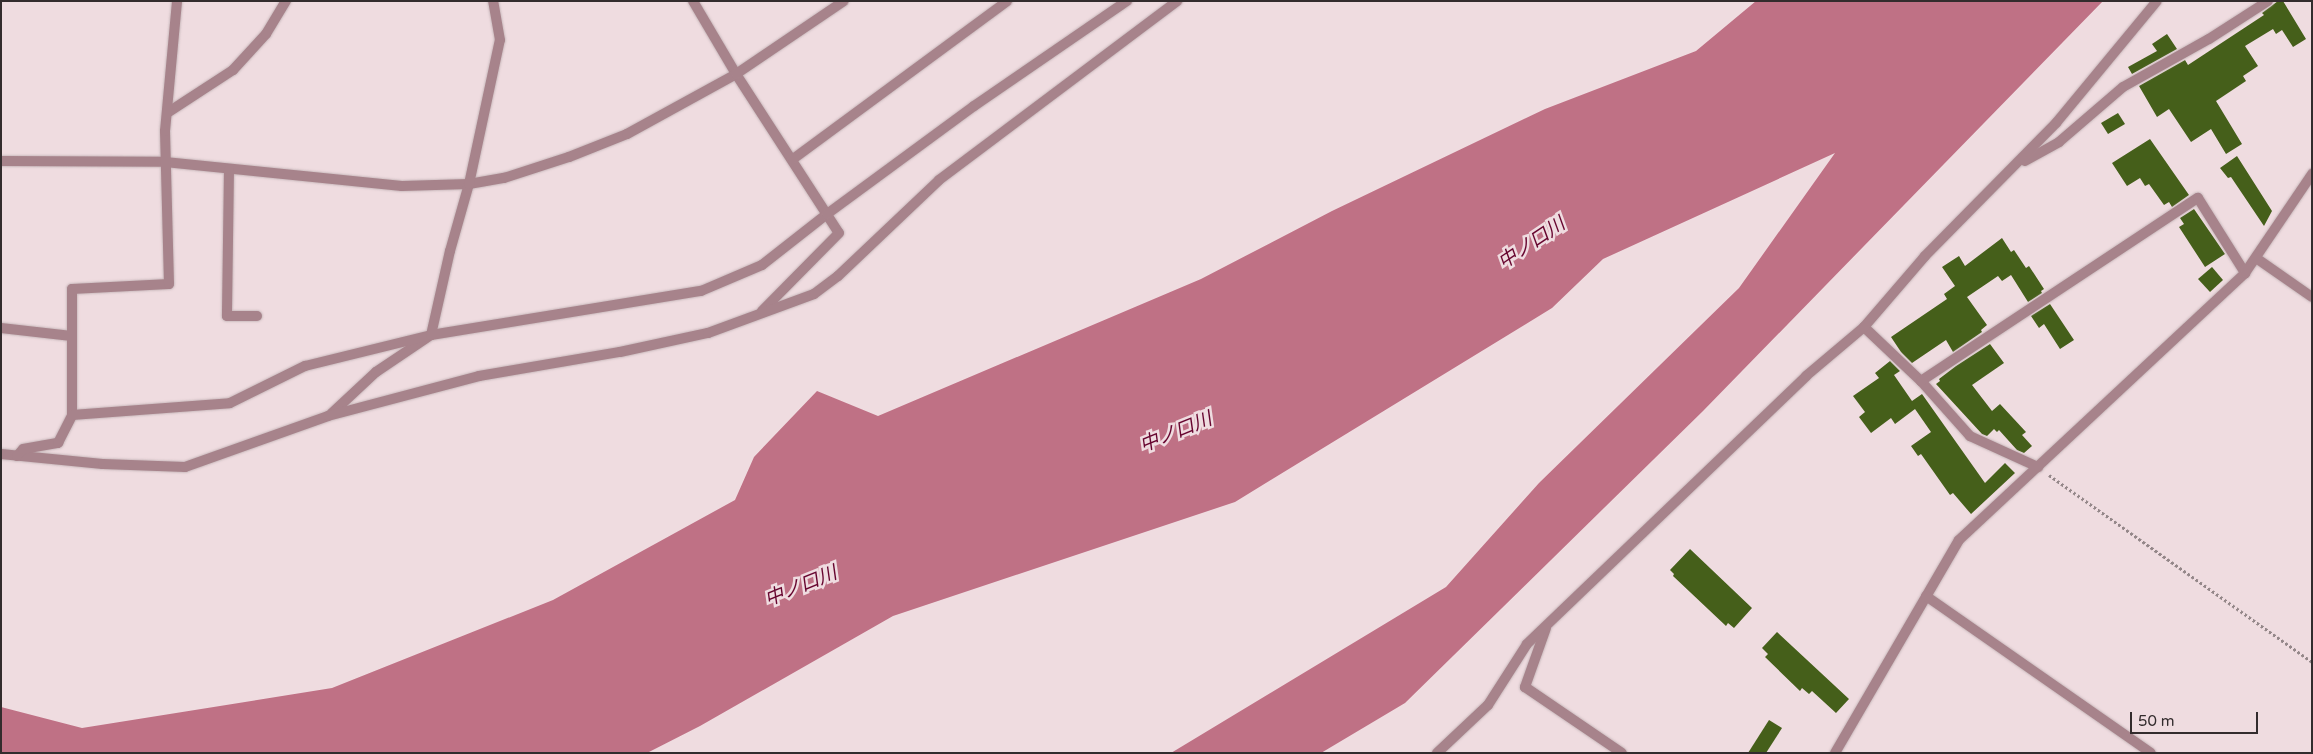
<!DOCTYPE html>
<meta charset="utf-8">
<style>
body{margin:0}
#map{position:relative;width:2313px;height:754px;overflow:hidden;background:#efdce0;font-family:"Varela Round","Noto Sans JP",sans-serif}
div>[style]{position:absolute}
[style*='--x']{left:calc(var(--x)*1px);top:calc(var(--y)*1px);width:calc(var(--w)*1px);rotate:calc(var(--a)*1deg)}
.water>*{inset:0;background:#bf7185}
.building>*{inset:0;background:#455f1a}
.path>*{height:3px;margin-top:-1.5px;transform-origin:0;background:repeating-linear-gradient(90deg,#948789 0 2.5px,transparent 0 5px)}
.roads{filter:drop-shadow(0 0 1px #c9b9bc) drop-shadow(0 0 1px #c9b9bc)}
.minor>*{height:10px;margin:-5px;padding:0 5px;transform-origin:5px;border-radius:5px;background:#a7838b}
.tertiary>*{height:10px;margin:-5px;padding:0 5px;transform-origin:5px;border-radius:5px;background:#a7838b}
span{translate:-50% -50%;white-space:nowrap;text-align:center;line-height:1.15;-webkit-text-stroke:5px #efdce0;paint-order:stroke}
.water-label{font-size:19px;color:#67052f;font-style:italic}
.frame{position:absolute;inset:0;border:2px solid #332c2d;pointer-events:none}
.scale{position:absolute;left:2130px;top:712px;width:128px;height:22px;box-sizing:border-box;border:2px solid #332c2d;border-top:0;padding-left:6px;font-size:15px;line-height:18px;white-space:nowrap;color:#332c2d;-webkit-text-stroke:4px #efdce0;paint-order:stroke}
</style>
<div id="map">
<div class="water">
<i style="clip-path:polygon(1756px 1px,2103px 1px,1703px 411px,1405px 703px,1321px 753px,1171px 753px,1446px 587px,1539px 483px,1739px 288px,1835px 153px,1603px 259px,1552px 308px,1235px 502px,893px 616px,700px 726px,647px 753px,1px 753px,1px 707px,82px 728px,332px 688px,553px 600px,735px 500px,754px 457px,817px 391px,878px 416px,1201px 279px,1332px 211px,1545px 109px,1696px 51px)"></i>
</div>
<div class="building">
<i style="clip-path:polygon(2278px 1px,2283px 1px,2306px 39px,2293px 47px,2282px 30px,2276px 34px,2273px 29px,2245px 46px,2258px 66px,2243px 76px,2246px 81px,2216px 101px,2242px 144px,2226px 154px,2211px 129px,2191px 142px,2169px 109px,2157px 117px,2139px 86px,2185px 60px,2188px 65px,2264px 15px,2262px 13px)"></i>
<i style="clip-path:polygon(2167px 34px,2177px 49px,2132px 74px,2128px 67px,2157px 51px,2152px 44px)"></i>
<i style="clip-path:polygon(2118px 113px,2125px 124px,2108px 134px,2101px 123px)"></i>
<i style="clip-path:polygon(2150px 139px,2189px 195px,2172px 207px,2169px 202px,2164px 205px,2149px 184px,2145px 186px,2140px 178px,2127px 186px,2112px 163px)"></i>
<i style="clip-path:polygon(2237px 156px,2272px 211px,2264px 226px,2231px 177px,2228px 178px,2220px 168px)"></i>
<i style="clip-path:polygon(2194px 209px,2225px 254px,2205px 267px,2179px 227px,2184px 224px,2180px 218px)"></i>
<i style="clip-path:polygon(2002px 238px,2011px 252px,2014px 250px,2026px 268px,2029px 266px,2044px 289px,2041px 291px,2042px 293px,2028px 302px,2011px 275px,2002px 281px,1998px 276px,1967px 297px,1987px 325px,1981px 330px,1982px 332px,1953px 352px,1946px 340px,1912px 363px,1901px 352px,1891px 337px,1947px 299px,1944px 294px,1955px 286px,1942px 267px,1959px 256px,1965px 266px)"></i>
<i style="clip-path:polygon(2212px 267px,2223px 280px,2210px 292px,2198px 279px)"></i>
<i style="clip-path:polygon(2050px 304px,2074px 340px,2060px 349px,2044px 324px,2039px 328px,2031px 316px)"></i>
<i style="clip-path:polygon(1990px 344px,2004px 363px,1972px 385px,1992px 411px,2000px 404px,2026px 432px,2022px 435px,2032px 446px,2024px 453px,2017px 450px,1999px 430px,1997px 432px,1994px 429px,1987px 436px,1982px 434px,1936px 384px,1940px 381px,1939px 379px,1956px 366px)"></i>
<i style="clip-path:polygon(1890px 361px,1900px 371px,1894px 375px,1912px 401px,1922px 394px,1985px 483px,2005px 463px,2015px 473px,1971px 514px,1953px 493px,1950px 495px,1921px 454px,1918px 456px,1911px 446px,1931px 432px,1915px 409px,1895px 424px,1891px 418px,1871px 433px,1859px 417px,1865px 412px,1853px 396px,1879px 378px,1875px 373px)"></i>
<i style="clip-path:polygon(1690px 549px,1752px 608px,1734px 628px,1728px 623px,1726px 626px,1673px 576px,1674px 574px,1670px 570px)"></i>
<i style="clip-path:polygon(1777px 632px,1849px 699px,1836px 713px,1812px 691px,1809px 694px,1802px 688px,1800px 691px,1765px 657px,1768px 654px,1762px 648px)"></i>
<i style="clip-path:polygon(1769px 720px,1782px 728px,1766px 753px,1748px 753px)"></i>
</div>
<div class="path">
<i style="--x:2049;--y:475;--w:323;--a:35.4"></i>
</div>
<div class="roads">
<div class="minor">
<i style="--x:693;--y:1;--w:85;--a:59.5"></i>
<i style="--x:736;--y:74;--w:189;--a:57.1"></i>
<i style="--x:839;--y:233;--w:110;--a:134.6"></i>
<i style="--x:167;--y:113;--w:79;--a:-33.1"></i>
<i style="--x:233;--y:70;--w:49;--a:-47.5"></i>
<i style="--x:266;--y:34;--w:39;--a:-59"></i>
<i style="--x:793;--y:159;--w:266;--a:-36.4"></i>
<i style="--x:1;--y:161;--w:164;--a:0.3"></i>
<i style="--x:165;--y:162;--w:238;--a:5.8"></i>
<i style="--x:402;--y:186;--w:67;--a:-1.7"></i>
<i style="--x:469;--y:184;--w:36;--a:-10"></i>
<i style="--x:504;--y:178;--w:68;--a:-17.9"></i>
<i style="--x:569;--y:157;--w:62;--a:-21.6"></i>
<i style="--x:627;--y:134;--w:124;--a:-28.8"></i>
<i style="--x:736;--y:74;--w:130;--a:-34.1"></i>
<i style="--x:2025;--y:161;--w:39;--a:-29"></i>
<i style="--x:2059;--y:142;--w:84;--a:-40.7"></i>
<i style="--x:2123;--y:87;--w:98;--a:-29.2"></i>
<i style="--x:2209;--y:39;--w:70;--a:-32.8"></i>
<i style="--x:229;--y:169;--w:147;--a:90.8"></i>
<i style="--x:227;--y:316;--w:30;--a:0"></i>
<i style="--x:2256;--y:258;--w:68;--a:34.9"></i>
<i style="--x:1864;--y:327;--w:79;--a:43.5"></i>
<i style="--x:1921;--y:381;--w:74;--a:48.3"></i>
<i style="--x:1970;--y:436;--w:75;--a:24.5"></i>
<i style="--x:1;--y:328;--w:71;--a:6.4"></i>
<i style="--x:1921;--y:381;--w:332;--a:-33.5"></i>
<i style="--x:2198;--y:198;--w:89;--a:57.9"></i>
<i style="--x:331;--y:414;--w:62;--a:-43"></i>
<i style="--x:376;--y:372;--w:66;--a:-33.9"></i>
<i style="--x:431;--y:335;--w:86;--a:-77.3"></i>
<i style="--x:450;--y:251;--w:70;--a:-74.2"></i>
<i style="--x:469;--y:184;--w:147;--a:-77.9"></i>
<i style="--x:500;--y:40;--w:40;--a:-100"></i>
<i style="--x:72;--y:415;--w:126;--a:-90"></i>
<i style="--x:72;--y:289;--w:97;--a:-3"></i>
<i style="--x:169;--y:284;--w:153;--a:-91.5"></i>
<i style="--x:165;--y:131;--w:131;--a:-84.7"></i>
<i style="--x:1;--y:454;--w:102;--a:5.6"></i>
<i style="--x:103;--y:464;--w:82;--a:2.1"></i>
<i style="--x:185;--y:467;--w:152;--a:-19.6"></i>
<i style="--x:328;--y:416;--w:156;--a:-14.8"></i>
<i style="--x:479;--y:376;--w:143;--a:-9.7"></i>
<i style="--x:620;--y:352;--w:90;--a:-12.2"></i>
<i style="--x:708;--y:333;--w:113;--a:-20.2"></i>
<i style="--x:814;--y:294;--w:30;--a:-37"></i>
<i style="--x:838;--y:276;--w:139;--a:-43.5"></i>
<i style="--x:939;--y:180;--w:298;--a:-36.9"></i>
<i style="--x:17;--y:456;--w:9;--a:-49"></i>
<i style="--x:23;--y:449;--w:36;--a:-10"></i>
<i style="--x:58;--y:443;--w:31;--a:-63"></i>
<i style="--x:72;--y:415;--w:158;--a:-4.3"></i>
<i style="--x:230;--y:403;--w:84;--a:-26.3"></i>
<i style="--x:305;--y:366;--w:130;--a:-13.8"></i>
<i style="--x:431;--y:335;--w:274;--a:-9.3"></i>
<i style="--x:701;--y:291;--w:66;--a:-23.1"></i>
<i style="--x:762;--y:265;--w:83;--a:-38.1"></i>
<i style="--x:827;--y:214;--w:182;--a:-36.3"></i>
<i style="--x:974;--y:106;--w:186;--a:-34.5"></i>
<i style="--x:1546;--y:628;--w:63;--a:109.6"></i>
<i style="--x:1525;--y:687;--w:117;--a:34.2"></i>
<i style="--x:1437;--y:753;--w:70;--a:-43.3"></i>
<i style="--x:1488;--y:705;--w:72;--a:-57.4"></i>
<i style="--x:1527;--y:644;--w:387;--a:-43.8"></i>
<i style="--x:1806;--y:376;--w:76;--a:-40.2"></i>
<i style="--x:1864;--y:327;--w:94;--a:-49.3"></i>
<i style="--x:1925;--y:256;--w:187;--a:-45.4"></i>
<i style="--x:2056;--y:123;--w:158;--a:-50.4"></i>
<i style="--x:1835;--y:753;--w:246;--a:-59.8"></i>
<i style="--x:1959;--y:540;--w:391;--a:-43"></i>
<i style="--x:2245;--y:273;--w:120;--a:-55.9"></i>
</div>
<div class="tertiary">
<i style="--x:1926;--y:596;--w:274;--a:34.9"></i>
</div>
</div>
<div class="water-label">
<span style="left:1532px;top:244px;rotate:-34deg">中ノ口川</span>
<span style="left:1176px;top:433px;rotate:-22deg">中ノ口川</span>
<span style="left:801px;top:587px;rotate:-22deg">中ノ口川</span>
</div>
<div class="frame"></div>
<div class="scale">50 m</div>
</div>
